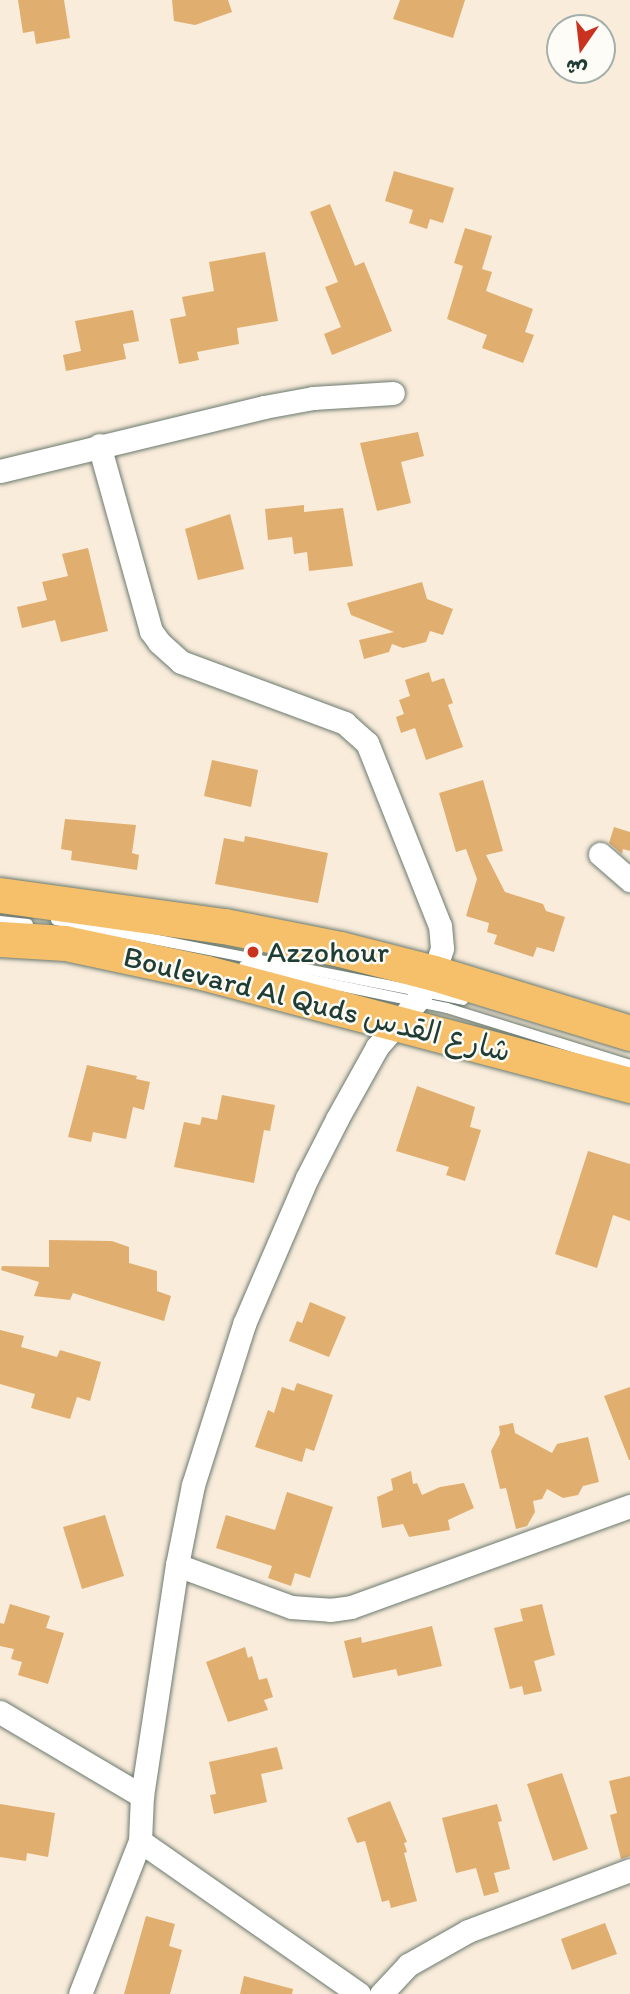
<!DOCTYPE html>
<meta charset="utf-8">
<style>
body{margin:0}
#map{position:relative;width:630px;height:1994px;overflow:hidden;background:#f9ecdb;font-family:Itim,"Playpen Sans Arabic",sans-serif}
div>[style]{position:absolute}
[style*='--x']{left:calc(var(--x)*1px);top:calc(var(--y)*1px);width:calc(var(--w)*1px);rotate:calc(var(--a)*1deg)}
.building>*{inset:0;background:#e0ae6f}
.roads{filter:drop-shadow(0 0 2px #6b7a6e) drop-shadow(0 0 2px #6b7a6e)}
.service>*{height:10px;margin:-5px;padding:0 5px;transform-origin:5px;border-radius:5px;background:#fff}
.minor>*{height:23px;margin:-11.5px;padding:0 11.5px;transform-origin:11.5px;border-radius:11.5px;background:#fff}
.primary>*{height:35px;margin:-17.5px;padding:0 17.5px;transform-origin:17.5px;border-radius:17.5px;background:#f6c06b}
.dots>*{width:19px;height:19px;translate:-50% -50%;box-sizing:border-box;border:4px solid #fdfcf7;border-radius:50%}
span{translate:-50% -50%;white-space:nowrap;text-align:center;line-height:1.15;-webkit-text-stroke:5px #fdfcf7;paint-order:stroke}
.poi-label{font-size:30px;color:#1f3d34}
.left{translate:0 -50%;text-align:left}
.street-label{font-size:30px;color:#1f3d34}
.north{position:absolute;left:546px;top:14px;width:70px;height:70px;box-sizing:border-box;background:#fdfcf7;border:2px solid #a4b0a9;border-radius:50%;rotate:194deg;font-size:19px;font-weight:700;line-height:28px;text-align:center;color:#1f3d34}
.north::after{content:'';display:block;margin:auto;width:24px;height:32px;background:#c8321e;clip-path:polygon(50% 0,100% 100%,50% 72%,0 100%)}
</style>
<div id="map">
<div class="building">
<i style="clip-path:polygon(18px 0,64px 0,70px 38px,36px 44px,34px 31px,23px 33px)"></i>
<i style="clip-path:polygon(172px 0,228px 0,232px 12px,195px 25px,174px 21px)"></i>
<i style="clip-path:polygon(400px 0,465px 0,453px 38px,393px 19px)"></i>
<i style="clip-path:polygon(394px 171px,454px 188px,443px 223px,430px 219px,427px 229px,409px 223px,413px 210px,385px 201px)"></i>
<i style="clip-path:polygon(330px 204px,355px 266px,364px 262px,392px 331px,332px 355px,324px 334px,341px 327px,325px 287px,338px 282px,310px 212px)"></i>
<i style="clip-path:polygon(465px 228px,492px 236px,482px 269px,492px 272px,486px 291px,533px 309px,525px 332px,534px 335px,523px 363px,482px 348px,487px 335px,447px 319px,463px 266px,454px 263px)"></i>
<i style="clip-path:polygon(265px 252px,278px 321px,237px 328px,239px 344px,197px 352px,199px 360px,179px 364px,170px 319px,186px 316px,182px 297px,214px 291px,209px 262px)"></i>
<i style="clip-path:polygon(133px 310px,139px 341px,123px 344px,126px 359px,66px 371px,63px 355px,81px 351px,75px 321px)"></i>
<i style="clip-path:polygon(418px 432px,424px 456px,401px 462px,411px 503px,377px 511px,360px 443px)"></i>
<i style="clip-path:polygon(304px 505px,304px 512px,343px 508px,353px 566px,309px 571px,307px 552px,294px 554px,292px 537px,268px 540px,265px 509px)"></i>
<i style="clip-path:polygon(230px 514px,244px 569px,198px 580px,185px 529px)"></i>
<i style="clip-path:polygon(88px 548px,108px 631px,61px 642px,55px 620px,22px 628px,17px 607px,47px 600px,42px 582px,68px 576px,62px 554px)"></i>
<i style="clip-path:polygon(422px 582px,427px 599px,453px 609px,443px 635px,430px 631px,426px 642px,403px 648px,392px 644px,389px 652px,364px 659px,359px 640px,394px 632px,351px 615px,347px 603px)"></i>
<i style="clip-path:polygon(429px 672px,432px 682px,444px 678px,453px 703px,448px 705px,463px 747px,426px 760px,415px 728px,401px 733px,396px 717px,404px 714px,399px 700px,410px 696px,405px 680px)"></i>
<i style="clip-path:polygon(212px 760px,258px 770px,251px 807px,204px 796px)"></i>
<i style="clip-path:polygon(483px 780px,503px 851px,486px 855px,505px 892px,543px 904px,546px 911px,565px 917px,554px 952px,537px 947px,533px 957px,494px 944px,497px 935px,487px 932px,489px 923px,466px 916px,477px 879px,466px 849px,456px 852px,439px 793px)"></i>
<i style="clip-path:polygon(65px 819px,136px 825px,132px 853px,139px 855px,137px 870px,71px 860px,72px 851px,61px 849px)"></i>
<i style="clip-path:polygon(614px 827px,630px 832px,630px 851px,623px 849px,622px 854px,609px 843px)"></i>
<i style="clip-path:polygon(245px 836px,328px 853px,318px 903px,215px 884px,224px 838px,244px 842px)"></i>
<i style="clip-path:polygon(87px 1065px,137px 1076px,136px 1079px,150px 1082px,144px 1110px,133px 1107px,126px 1139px,93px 1132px,91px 1142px,68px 1137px)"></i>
<i style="clip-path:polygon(417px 1086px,475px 1107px,470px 1127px,481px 1130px,465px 1181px,446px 1175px,449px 1167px,396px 1151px)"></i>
<i style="clip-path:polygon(222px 1095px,275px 1105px,270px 1131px,264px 1130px,254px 1183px,174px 1167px,184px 1122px,200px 1125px,202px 1117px,217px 1120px)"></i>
<i style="clip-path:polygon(588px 1151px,630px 1164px,630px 1221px,613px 1215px,597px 1268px,555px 1254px)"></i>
<i style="clip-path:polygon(49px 1240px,112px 1241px,129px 1247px,129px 1263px,157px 1271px,157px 1291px,171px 1296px,164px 1321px,73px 1293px,70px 1300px,34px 1296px,39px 1282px,1px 1270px,2px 1266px,49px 1267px)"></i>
<i style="clip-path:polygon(310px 1302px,346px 1317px,329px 1357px,289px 1341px,297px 1321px,302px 1323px)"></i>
<i style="clip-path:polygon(0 1330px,24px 1336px,21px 1347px,57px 1357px,60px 1350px,101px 1362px,90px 1401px,77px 1397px,70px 1419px,31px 1408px,35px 1394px,0 1384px)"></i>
<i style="clip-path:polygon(297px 1383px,333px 1395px,314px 1451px,306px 1448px,302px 1462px,255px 1447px,268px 1410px,274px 1413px,282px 1387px,294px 1391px)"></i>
<i style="clip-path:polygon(630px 1387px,630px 1460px,629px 1460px,604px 1396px)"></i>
<i style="clip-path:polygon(513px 1423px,515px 1433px,552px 1453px,557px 1444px,588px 1437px,599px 1482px,583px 1486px,578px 1495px,563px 1498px,547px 1489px,542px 1499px,533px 1501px,535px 1512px,527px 1526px,516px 1529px,506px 1488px,500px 1489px,491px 1451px,500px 1434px,499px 1426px)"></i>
<i style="clip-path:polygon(411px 1471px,413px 1484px,417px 1483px,422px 1495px,440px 1487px,464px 1483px,474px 1508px,448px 1520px,450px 1530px,409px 1537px,403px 1524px,382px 1528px,377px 1497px,393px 1490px,391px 1479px)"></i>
<i style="clip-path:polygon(287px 1492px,333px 1507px,310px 1578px,295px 1573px,291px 1586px,268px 1578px,272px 1566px,216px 1548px,226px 1515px,275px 1530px)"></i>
<i style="clip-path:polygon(105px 1515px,124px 1576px,82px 1589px,63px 1527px)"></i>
<i style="clip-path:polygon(10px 1604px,50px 1616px,46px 1628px,64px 1633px,48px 1684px,18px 1675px,22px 1662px,11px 1659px,14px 1649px,0 1646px,0 1623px,4px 1624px)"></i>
<i style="clip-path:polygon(542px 1604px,555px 1655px,534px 1661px,542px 1691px,524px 1695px,522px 1686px,510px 1689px,494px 1628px,523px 1621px,520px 1609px)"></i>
<i style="clip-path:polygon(432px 1626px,442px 1666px,398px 1676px,396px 1669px,353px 1678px,344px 1641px,361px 1637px,362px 1643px)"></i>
<i style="clip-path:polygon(245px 1647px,248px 1658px,252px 1656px,259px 1680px,267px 1678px,273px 1697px,264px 1700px,268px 1710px,228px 1722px,206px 1662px)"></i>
<i style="clip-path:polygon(277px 1747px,283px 1769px,261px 1774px,267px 1802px,214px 1814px,210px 1795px,216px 1794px,209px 1762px)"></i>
<i style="clip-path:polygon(562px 1773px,588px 1849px,553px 1861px,527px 1784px)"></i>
<i style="clip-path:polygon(630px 1776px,630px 1856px,621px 1859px,610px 1815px,617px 1813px,609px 1781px)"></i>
<i style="clip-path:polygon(390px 1801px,407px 1842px,404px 1843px,407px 1852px,404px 1853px,417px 1901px,391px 1908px,389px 1900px,382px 1902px,365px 1841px,357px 1843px,347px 1818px)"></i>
<i style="clip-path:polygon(0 1804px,55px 1813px,48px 1857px,27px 1853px,26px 1861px,0 1857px)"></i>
<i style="clip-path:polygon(497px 1804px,502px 1821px,498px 1822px,510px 1869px,494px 1873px,499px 1892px,484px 1896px,476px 1868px,456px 1873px,442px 1818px)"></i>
<i style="clip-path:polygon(146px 1916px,175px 1924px,169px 1946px,182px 1950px,170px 1994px,124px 1994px)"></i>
<i style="clip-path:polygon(605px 1923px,617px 1954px,572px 1970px,561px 1939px)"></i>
<i style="clip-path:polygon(244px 1976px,293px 1989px,292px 1994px,240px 1994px)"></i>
</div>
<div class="roads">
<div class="service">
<i style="--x:56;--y:920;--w:415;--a:11.1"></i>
<i style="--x:0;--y:921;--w:28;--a:6"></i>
<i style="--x:244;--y:966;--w:207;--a:11.7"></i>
<i style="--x:447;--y:1008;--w:192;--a:17.3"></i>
</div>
<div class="minor">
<i style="--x:0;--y:471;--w:272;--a:-13.6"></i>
<i style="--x:264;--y:407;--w:50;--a:-10.4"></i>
<i style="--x:313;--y:398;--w:80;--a:-3.6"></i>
<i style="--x:600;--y:854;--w:40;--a:41"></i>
<i style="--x:177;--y:1565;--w:121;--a:20.2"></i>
<i style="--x:291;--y:1607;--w:39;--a:4"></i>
<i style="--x:330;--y:1610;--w:21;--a:-8"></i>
<i style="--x:351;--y:1607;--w:297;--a:-19.9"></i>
<i style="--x:0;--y:1712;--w:165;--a:30.6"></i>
<i style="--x:140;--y:1841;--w:267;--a:34.9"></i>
<i style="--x:80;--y:1994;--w:164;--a:-68.6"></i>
<i style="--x:140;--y:1841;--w:45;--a:-87.5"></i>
<i style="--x:142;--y:1796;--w:234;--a:-81.4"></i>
<i style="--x:177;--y:1565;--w:82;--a:-78.7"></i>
<i style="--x:193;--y:1485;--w:169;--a:-72.4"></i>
<i style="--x:244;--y:1324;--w:159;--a:-66.7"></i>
<i style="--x:307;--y:1178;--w:66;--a:-63"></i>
<i style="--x:337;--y:1119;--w:82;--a:-60.9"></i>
<i style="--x:377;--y:1047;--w:60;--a:-49.1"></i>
<i style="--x:416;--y:1002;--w:34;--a:-58"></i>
<i style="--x:434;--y:973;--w:26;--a:-72"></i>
<i style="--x:442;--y:948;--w:22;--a:-95"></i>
<i style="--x:440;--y:926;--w:197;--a:-111.7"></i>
<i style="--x:367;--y:743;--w:30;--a:-138"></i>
<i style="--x:345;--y:723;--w:175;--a:-159.6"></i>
<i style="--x:181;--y:662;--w:30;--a:-138"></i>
<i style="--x:159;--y:642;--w:14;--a:-126"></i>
<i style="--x:151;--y:631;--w:193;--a:-105.6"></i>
<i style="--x:381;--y:1994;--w:40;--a:-47"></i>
<i style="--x:408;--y:1965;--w:69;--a:-29.5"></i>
<i style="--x:468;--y:1931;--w:173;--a:-20.6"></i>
</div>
<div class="primary">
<i style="--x:0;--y:895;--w:226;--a:7.9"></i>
<i style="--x:224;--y:926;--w:118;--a:11.2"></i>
<i style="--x:340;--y:949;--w:97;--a:14.3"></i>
<i style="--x:434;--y:973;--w:205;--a:17"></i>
<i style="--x:0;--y:939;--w:65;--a:3.5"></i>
<i style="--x:65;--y:943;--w:144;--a:12"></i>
<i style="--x:206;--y:973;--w:439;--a:14.8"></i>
</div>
</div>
<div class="dots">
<i style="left:253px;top:952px;background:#c8321e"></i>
</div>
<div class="poi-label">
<span class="left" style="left:267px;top:952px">Azzohour</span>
</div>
<div class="street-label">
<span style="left:317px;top:1004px;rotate:14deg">Boulevard Al Quds شارع القدس</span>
</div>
<div class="north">ش</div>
</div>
